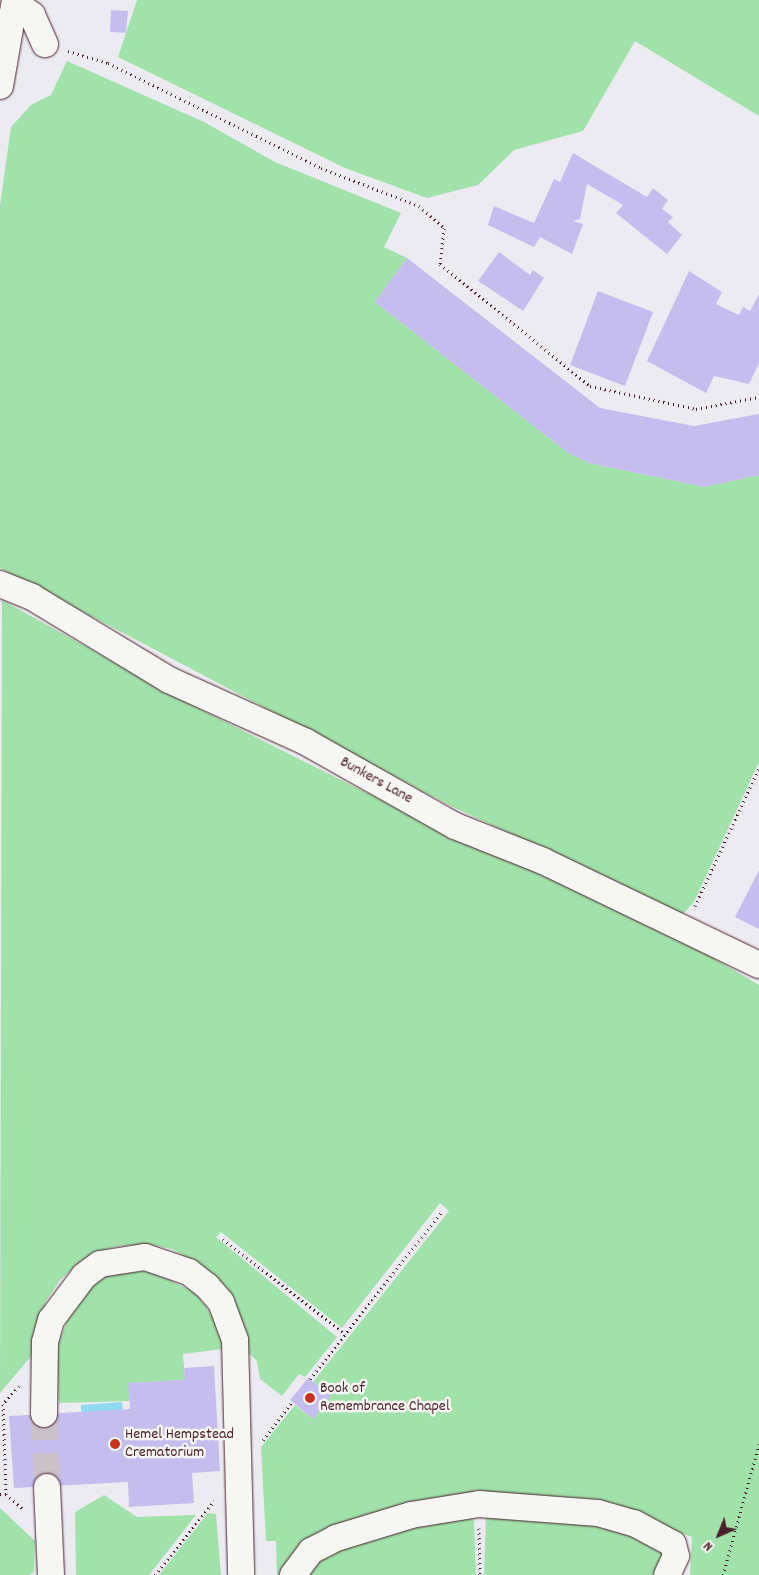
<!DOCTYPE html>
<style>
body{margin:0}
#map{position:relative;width:759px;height:1575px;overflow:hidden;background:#ecebf1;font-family:Dekko,sans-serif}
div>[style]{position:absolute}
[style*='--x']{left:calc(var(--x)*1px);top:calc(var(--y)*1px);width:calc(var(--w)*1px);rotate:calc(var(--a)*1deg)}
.green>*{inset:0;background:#a1e1aa}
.water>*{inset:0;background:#8edaee}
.building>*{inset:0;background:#c6bdef}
.minor-tunnel>*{height:26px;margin-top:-13px;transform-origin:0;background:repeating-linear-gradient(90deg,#ccc2c9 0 26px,transparent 0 39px)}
.path>*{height:3px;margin-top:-1.5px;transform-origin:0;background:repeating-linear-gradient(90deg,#4a1f2b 0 1px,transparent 0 5px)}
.roads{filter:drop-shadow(0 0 1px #4a1f2b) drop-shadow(0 0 1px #4a1f2b)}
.minor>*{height:26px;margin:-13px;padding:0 13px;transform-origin:13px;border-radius:13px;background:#f6f6f2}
.dots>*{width:14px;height:14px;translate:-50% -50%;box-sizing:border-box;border:2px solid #f6f6f2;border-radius:50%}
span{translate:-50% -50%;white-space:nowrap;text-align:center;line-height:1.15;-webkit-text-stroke:5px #f6f6f2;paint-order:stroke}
.street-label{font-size:16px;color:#4a1f2b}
.poi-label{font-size:16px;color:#4a1f2b}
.left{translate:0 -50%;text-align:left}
.north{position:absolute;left:694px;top:1510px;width:50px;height:50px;-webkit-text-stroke:4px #f6f6f2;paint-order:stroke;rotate:224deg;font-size:14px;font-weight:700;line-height:20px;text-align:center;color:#4a1f2b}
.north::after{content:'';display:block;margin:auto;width:18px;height:22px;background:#4a1f2b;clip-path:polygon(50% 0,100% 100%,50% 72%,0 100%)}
</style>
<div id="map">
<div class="green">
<i style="clip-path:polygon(137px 0,759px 0,759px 116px,635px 41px,583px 131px,514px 150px,478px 185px,427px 198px,345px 168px,118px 57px)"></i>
<i style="clip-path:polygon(67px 61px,204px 122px,275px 162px,401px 213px,384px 247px,407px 258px,375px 302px,567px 452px,589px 463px,705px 487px,759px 475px,759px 762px,694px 902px,683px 914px,451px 806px,0 568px,0 206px,11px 127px,31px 105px,51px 95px)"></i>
<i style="clip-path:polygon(2px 600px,184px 701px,365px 792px,668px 931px,759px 985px,759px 1575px,690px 1575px,692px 1537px,600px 1505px,414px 1506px,286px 1575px,277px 1575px,276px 1541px,266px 1541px,261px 1447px,295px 1405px,313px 1419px,330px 1396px,313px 1382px,449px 1211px,440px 1203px,342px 1328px,221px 1232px,216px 1237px,337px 1337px,305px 1377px,299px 1374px,282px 1396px,260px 1379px,257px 1361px,246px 1351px,195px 1262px,172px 1249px,147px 1244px,113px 1247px,84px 1259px,60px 1280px,45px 1303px,33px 1354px,0 1393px)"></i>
<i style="clip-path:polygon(124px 1270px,151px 1271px,196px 1293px,220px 1327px,222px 1349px,183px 1354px,185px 1380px,129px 1383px,129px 1401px,59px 1403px,56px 1350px,73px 1306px,99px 1280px)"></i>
<i style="clip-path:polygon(104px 1495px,137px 1517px,196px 1515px,149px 1575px,76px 1575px,75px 1512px)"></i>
<i style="clip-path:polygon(0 1508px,35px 1541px,34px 1572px,29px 1575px,0 1575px)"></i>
<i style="clip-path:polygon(208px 1513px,216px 1514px,221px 1575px,159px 1575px)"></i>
<i style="clip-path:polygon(468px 1513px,474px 1521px,476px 1575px,300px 1575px,329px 1549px)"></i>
<i style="clip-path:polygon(486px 1513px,613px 1526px,659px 1545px,663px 1557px,659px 1575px,484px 1575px)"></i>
</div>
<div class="water">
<i style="clip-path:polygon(122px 1402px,124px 1421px,82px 1423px,81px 1405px)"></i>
</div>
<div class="building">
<i style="clip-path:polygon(111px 10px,128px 11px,126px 33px,110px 32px)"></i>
<i style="clip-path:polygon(573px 153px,647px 197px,653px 188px,668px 200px,662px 209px,673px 217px,668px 222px,682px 235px,667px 254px,616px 213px,623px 205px,587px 184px,580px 219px,573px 221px,583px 224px,572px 254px,540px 237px,534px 247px,488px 225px,494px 206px,534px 223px,554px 179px,560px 182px)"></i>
<i style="clip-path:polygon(499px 252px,530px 275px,533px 270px,544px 278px,523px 311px,478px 281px)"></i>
<i style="clip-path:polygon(407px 258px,600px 408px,694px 426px,759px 414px,759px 475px,705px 487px,589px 463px,567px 452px,375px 302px)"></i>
<i style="clip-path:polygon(689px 271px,722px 292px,716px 304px,739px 315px,743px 307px,750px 311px,759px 294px,759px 363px,749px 384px,714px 376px,706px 393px,647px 361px)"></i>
<i style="clip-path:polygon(598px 291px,653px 312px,625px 386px,570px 365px)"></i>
<i style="clip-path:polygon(759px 870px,759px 929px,735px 917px)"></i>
<i style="clip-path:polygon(214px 1366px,220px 1471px,192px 1473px,194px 1503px,129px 1507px,128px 1482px,14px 1488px,9px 1416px,130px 1409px,128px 1383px,185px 1380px,184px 1368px)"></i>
<i style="clip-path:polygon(308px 1378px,331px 1396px,313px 1419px,290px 1400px)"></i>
</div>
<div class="minor-tunnel">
<i style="--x:44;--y:1414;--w:73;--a:87.6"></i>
</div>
<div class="path">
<i style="--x:68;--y:51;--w:42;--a:16.7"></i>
<i style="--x:108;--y:63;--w:237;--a:26.2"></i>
<i style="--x:321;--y:168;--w:105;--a:21.2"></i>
<i style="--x:419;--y:206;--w:33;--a:41"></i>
<i style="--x:444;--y:228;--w:36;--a:96"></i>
<i style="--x:440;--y:264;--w:193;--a:39.1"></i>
<i style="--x:590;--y:386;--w:108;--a:12.2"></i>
<i style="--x:696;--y:409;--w:64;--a:-10.8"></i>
<i style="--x:695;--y:906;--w:152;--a:-65.1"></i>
<i style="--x:223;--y:1239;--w:155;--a:37.9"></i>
<i style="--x:310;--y:1379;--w:214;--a:-51.8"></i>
<i style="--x:19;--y:1386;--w:24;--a:132"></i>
<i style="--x:3;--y:1404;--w:90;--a:88.1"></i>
<i style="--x:6;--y:1494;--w:23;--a:41"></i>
<i style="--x:263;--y:1440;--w:48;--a:-52.7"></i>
<i style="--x:0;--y:1494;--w:6;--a:0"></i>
<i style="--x:479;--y:1528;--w:47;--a:88.8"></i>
<i style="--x:155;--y:1575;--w:95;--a:-51.4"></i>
<i style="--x:723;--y:1575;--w:136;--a:-74.6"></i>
</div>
<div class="roads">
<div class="minor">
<i style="--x:15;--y:3;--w:21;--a:35"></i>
<i style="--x:32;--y:15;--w:32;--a:66"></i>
<i style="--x:0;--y:86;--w:87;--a:-80.1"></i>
<i style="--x:0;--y:584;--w:35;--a:22"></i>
<i style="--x:32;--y:597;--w:160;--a:31.2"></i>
<i style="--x:169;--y:680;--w:150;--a:24.3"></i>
<i style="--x:306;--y:742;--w:171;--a:29.4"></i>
<i style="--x:455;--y:826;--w:95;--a:21.7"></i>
<i style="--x:543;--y:861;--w:240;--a:25.7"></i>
<i style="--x:44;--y:1414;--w:72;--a:-89.2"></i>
<i style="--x:45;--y:1342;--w:23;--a:-75"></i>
<i style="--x:51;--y:1320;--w:55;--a:-53.1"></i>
<i style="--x:84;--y:1276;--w:20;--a:-37"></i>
<i style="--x:100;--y:1264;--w:46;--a:-8.8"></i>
<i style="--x:145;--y:1257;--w:46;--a:18.8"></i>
<i style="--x:189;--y:1272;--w:23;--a:38"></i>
<i style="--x:207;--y:1286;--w:21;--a:49"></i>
<i style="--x:221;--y:1302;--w:40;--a:69.8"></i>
<i style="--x:235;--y:1340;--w:235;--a:88.5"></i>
<i style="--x:47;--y:1487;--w:88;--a:87.4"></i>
<i style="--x:293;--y:1575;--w:30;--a:-53"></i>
<i style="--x:311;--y:1551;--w:28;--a:-27"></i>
<i style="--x:336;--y:1538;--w:78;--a:-17"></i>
<i style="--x:411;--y:1515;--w:69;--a:-9.2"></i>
<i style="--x:479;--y:1504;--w:119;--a:4.3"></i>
<i style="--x:598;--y:1513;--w:37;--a:16"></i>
<i style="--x:634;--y:1523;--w:44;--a:28.3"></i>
<i style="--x:673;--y:1544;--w:12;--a:76"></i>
<i style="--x:676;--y:1556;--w:21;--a:115"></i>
</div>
</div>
<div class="dots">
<i style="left:310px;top:1398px;background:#c8321e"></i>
<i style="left:115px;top:1444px;background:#c8321e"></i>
</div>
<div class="street-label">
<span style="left:376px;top:781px;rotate:29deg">Bunkers Lane</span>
</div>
<div class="poi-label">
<span class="left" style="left:320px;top:1398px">Book of<br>Remembrance Chapel</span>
<span class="left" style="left:125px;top:1444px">Hemel Hempstead<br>Crematorium</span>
</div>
<div class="north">N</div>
</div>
